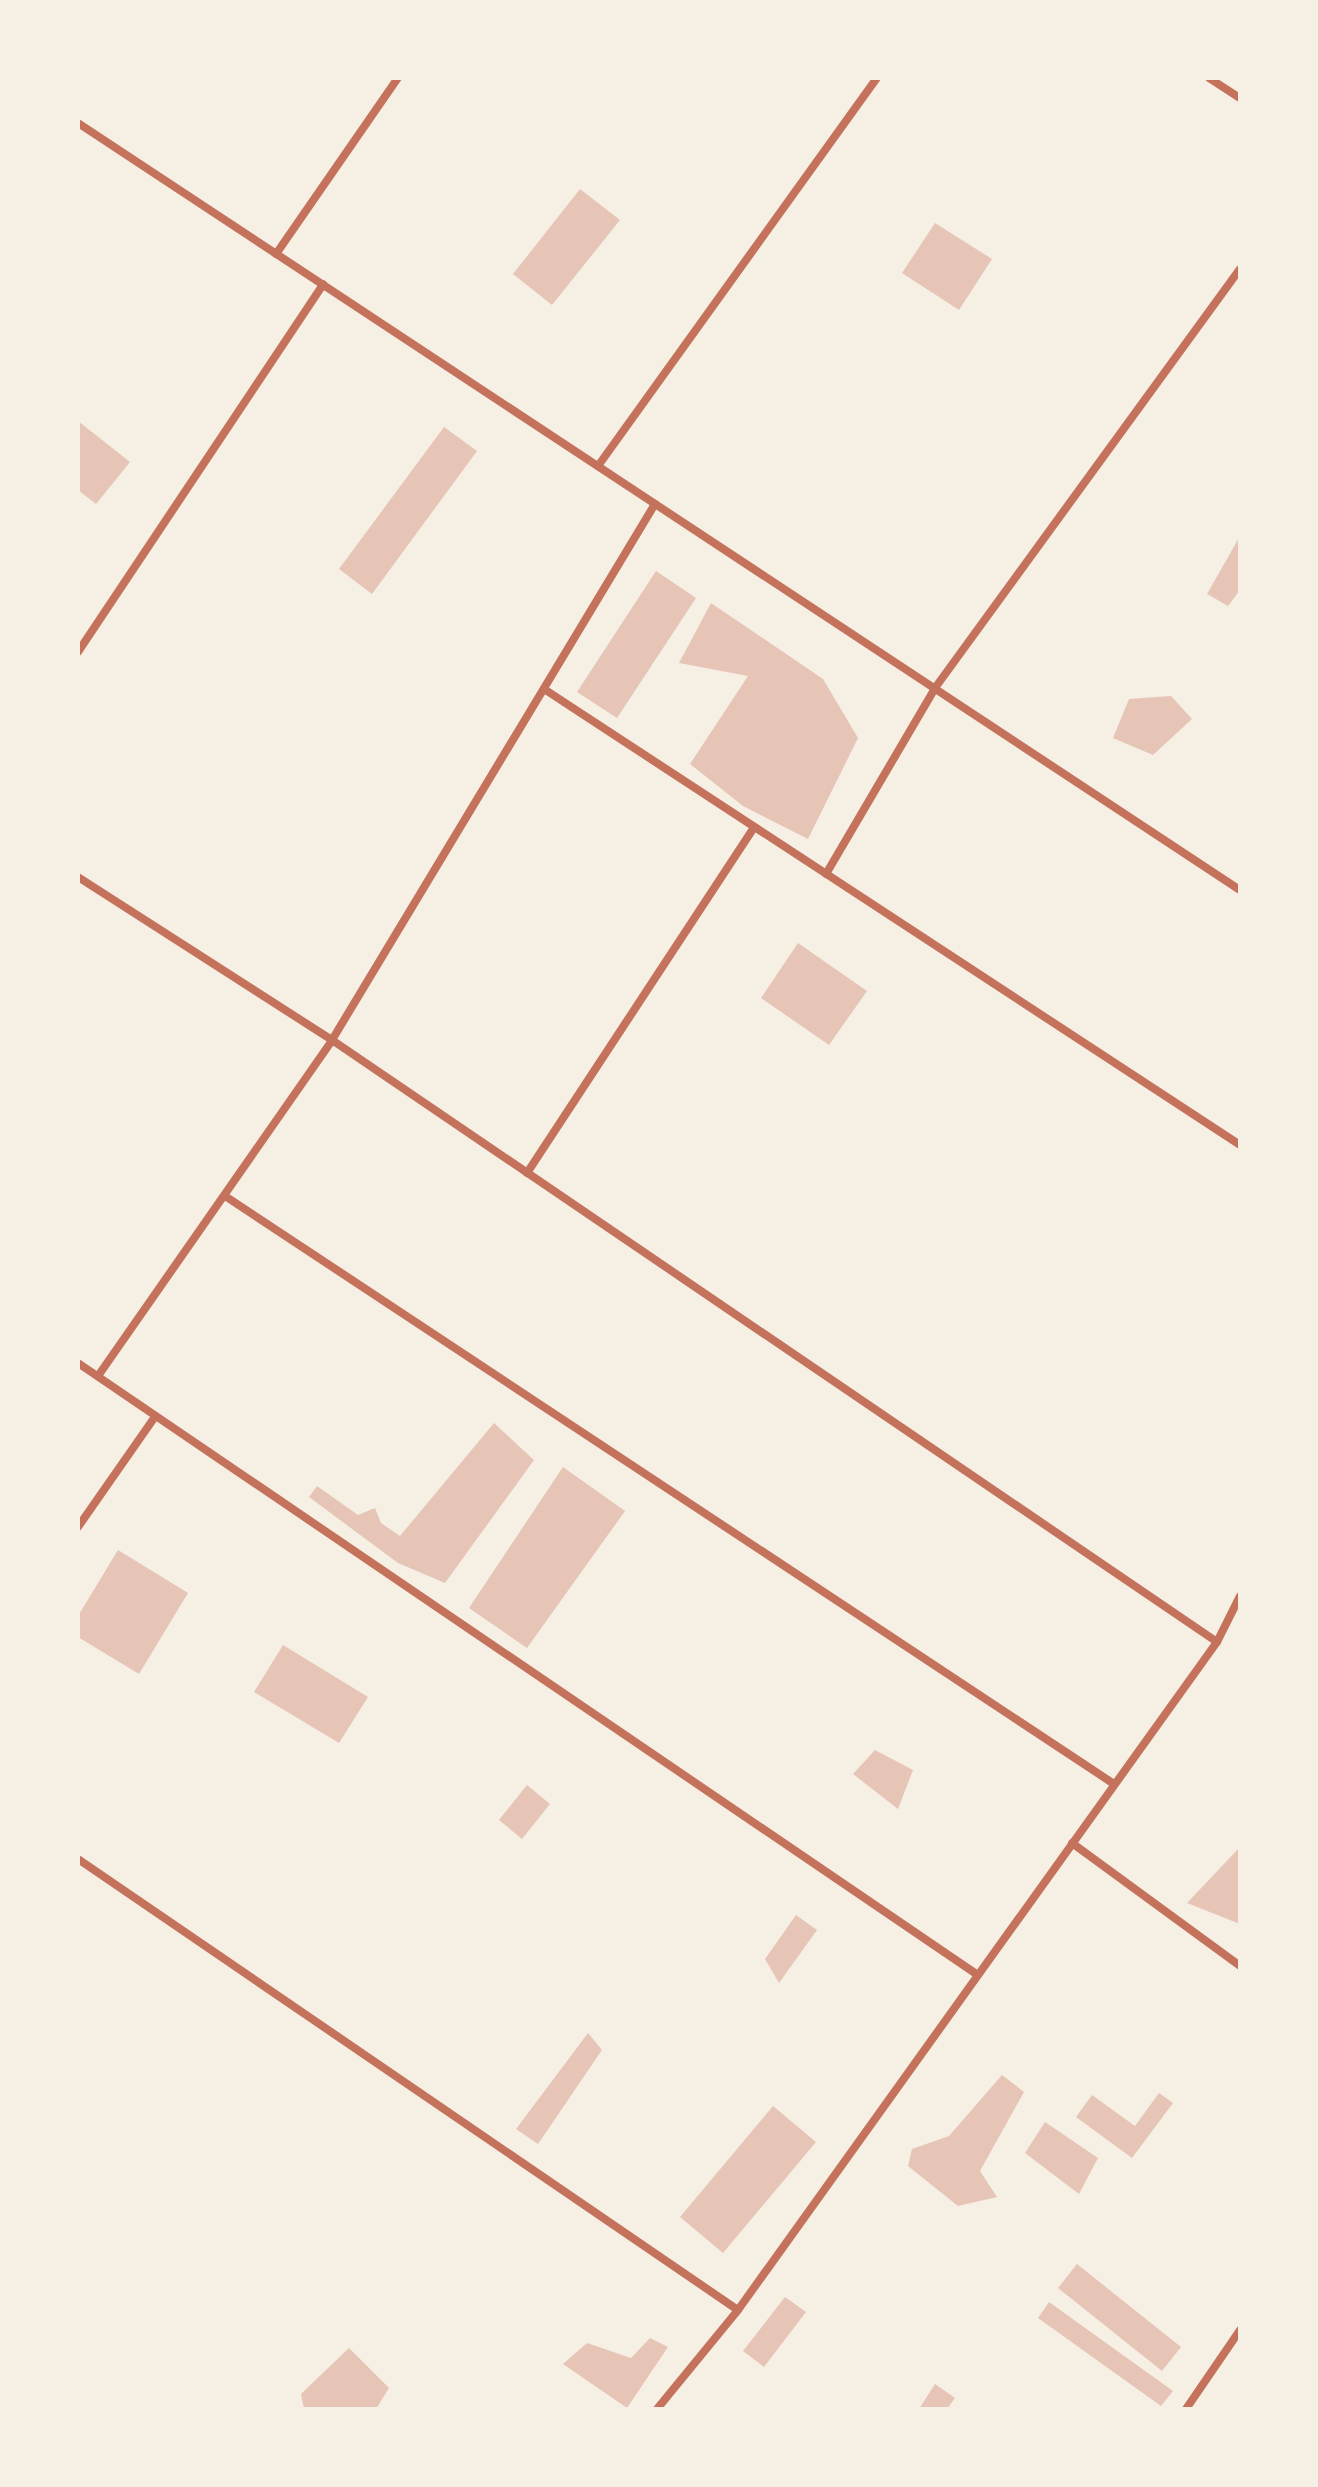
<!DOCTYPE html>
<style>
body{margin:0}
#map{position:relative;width:1318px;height:2487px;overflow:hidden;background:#f6efe4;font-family:Inter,sans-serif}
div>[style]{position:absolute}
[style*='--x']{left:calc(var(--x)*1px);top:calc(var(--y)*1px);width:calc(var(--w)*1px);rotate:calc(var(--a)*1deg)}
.building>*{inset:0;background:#e6c5b7}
.minor>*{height:8px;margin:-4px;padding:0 4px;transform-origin:4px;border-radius:4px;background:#c5725c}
span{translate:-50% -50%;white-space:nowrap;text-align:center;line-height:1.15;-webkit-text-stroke:6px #f6efe4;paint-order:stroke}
.frame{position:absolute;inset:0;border:80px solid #f6efe4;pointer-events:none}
</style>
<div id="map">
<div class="building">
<i style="clip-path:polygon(580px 189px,620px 220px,552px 305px,513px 274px)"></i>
<i style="clip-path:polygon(935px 223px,992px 259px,959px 310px,902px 273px)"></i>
<i style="clip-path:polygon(78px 421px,130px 462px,96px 504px,78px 490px)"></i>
<i style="clip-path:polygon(444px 427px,477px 451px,372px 594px,339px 569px)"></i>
<i style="clip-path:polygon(1240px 536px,1240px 590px,1228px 606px,1207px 594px)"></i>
<i style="clip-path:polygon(656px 571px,696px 598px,617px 718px,577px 692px)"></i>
<i style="clip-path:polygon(711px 603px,823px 679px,858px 738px,808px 839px,743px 806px,690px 764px,748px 676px,679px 663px)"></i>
<i style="clip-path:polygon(1171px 696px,1192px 719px,1153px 755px,1113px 738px,1129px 699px)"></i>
<i style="clip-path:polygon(798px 943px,867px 991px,829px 1045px,761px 998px)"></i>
<i style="clip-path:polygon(494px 1423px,534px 1460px,445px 1583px,398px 1563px,309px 1497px,317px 1486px,358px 1515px,375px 1508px,381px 1523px,400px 1536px)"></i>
<i style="clip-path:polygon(563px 1467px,625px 1511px,527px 1648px,469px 1608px)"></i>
<i style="clip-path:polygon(118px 1550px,188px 1593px,139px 1674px,78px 1637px,78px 1616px)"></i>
<i style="clip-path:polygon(283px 1645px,368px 1697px,339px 1743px,254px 1692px)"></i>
<i style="clip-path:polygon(875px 1750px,913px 1770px,898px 1809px,853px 1774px)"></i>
<i style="clip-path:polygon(527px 1785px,550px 1804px,522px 1839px,499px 1820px)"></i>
<i style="clip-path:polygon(1240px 1847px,1240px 1924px,1187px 1903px)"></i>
<i style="clip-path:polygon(796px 1915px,817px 1930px,779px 1983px,765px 1959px)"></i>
<i style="clip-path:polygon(588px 2033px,602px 2050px,538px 2144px,516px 2129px)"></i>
<i style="clip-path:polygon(1002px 2075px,1024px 2092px,980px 2171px,997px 2197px,958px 2206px,908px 2166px,912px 2149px,949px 2136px)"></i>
<i style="clip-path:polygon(1159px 2093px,1173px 2103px,1132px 2158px,1076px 2117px,1092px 2095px,1135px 2126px)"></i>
<i style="clip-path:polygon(773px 2106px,816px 2142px,723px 2253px,680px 2217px)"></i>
<i style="clip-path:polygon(1045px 2122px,1098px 2158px,1079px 2194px,1025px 2153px)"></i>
<i style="clip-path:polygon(1077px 2264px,1181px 2347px,1162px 2371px,1058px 2288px)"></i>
<i style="clip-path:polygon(785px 2297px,806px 2312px,764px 2367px,743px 2351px)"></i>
<i style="clip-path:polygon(1049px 2302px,1173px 2391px,1161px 2406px,1038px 2318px)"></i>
<i style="clip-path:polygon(650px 2338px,668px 2347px,627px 2408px,563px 2364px,587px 2343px,631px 2358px)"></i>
<i style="clip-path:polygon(349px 2348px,389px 2388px,376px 2409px,304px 2409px,301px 2394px)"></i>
<i style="clip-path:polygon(935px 2384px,955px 2398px,947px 2409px,919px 2409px)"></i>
</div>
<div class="minor">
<i style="--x:1209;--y:78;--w:37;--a:33"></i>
<i style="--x:78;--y:123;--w:1392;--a:33.43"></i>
<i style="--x:276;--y:254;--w:214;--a:-55.3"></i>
<i style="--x:598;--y:466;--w:478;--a:-54.3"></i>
<i style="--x:78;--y:652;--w:442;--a:-56.3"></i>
<i style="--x:544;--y:689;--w:832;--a:33.23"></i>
<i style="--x:826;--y:874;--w:216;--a:-59.6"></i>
<i style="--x:935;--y:688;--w:518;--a:-53.95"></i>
<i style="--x:78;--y:877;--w:302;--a:32.7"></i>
<i style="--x:332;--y:1040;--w:1070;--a:34.22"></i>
<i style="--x:527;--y:1173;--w:414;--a:-56.7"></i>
<i style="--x:225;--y:1196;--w:1066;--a:33.48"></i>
<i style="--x:78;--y:1363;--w:1088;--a:34.22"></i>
<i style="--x:98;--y:1376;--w:409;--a:-55.1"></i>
<i style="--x:332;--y:1040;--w:626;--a:-58.93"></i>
<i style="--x:78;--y:1527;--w:133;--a:-55.1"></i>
<i style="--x:1072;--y:1843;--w:208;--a:36.2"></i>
<i style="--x:78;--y:1859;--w:799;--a:34.35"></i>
<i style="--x:657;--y:2409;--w:128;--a:-50.7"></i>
<i style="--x:738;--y:2310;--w:822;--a:-54.36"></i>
<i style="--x:1217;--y:1642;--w:51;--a:-63.4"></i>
<i style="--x:1186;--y:2409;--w:96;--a:-55.6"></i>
</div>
<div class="frame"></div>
</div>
